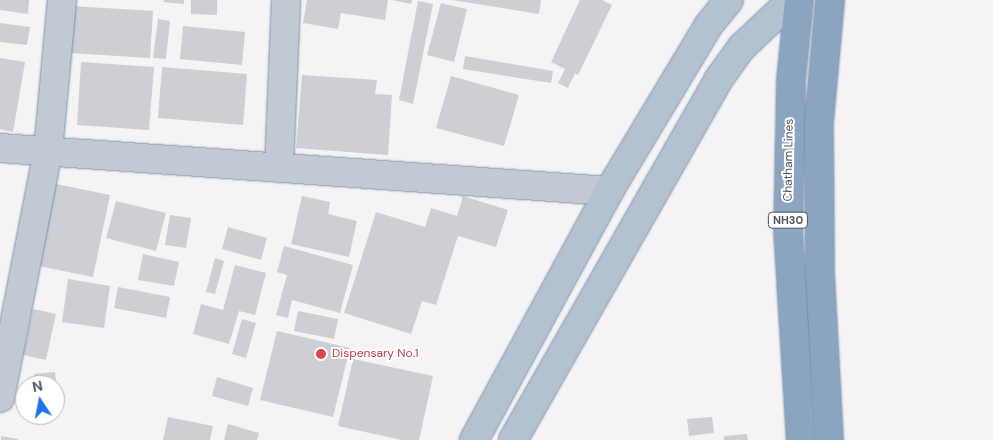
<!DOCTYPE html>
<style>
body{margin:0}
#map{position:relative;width:993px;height:440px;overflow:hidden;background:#f5f3f3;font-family:"DM Sans",sans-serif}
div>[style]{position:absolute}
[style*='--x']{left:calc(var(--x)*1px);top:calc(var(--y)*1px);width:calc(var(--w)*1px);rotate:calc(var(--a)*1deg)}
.building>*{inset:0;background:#cdcfd5}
.roads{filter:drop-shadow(0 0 1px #7690ad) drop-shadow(0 0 1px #7690ad)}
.minor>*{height:28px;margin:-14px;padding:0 14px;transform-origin:14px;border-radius:14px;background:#c1cad2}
.major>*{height:28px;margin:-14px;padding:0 14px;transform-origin:14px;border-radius:14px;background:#b3c2d1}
.highway>*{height:28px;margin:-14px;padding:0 14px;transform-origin:14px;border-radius:14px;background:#8ba5c1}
.dots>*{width:14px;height:14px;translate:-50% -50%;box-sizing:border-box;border:2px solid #fff;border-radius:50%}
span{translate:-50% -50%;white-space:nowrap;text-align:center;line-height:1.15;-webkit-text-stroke:4px #fff;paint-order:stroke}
.shield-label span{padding:1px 4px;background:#fff;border:1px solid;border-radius:4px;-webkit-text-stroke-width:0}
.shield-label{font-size:11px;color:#4a5661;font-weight:700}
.street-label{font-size:12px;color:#4a5661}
.health-label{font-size:12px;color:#be3a42}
.left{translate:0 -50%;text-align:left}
.north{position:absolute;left:15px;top:375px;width:50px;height:50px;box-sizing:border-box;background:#fff;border:1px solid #b7bbc0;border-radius:50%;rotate:349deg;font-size:14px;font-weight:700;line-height:20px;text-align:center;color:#4a5661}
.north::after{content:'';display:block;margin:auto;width:18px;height:22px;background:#1a73e8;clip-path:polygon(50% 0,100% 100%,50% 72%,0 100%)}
</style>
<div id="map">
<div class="building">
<i style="clip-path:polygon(0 0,29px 0,28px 14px,0 10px)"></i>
<i style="clip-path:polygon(164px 0,184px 0,184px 4px,163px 2px)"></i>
<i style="clip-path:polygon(191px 0,217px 0,217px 15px,191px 14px)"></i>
<i style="clip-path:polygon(307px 0,388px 0,385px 20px,341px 13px,338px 29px,303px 23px)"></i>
<i style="clip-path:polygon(392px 0,412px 0,411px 4px)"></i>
<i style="clip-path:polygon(452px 0,541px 0,539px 14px)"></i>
<i style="clip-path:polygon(580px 0,602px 0,612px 5px,578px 75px,575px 73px,568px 88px,558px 83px,565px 69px,551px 62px)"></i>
<i style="clip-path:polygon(418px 1px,433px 4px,413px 104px,399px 100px)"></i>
<i style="clip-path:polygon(441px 3px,467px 9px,454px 62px,427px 55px)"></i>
<i style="clip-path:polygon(71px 6px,153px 11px,150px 58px,69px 53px)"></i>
<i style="clip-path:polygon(158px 19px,170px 21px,166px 59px,153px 58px)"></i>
<i style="clip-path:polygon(0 23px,30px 27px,27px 45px,0 42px)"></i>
<i style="clip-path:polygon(183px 26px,245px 32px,242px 65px,180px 59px)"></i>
<i style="clip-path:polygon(465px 56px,553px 71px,551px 83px,463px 69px)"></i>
<i style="clip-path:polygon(0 58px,25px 62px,13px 132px,0 129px)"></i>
<i style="clip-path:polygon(81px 62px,154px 67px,149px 130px,77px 125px)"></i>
<i style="clip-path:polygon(162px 67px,247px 74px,243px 125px,158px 118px)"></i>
<i style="clip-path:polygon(302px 75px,377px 80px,375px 94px,392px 95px,388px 155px,296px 148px)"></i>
<i style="clip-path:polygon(451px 76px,519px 95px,504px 146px,436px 128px)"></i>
<i style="clip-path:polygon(56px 184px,110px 195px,93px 277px,39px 266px)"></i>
<i style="clip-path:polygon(302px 196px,330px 202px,328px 214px,357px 221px,349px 257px,291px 244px)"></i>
<i style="clip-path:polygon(463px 196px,508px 210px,496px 247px,458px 236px,436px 305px,422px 301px,411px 334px,344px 313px,376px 212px,425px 227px,431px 208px,457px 216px)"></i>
<i style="clip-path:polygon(116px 201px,166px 213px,156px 251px,106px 238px)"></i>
<i style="clip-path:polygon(170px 215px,191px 218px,186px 248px,165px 245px)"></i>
<i style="clip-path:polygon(228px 227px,267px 238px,261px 260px,222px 249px)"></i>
<i style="clip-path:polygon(284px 246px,353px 265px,340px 313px,292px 300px,288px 318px,276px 315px,287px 275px,277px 272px)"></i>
<i style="clip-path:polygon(143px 254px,179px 262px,174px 286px,138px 280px)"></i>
<i style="clip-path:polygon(215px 258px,224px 261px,215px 294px,206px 292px)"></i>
<i style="clip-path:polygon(235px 265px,266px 273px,255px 315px,239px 311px,229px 344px,193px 334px,201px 304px,223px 310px)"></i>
<i style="clip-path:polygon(68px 279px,110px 286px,104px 328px,62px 322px)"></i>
<i style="clip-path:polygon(118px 287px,170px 297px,166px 318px,114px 308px)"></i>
<i style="clip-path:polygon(33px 309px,56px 314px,46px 360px,23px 355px)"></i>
<i style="clip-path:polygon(298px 311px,338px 319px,334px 339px,294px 331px)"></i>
<i style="clip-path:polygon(242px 319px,256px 323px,246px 358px,232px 354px)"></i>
<i style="clip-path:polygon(277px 331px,350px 348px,333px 417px,260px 400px)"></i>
<i style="clip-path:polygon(353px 359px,433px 376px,419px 440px,402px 440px,338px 426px)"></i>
<i style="clip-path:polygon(55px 372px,60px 415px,55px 415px,55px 385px,35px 385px,34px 374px)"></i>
<i style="clip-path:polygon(217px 377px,253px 388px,248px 406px,212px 396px)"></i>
<i style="clip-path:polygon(168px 417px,213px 426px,210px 440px,163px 440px)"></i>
<i style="clip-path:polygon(712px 417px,714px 433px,689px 436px,687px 419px)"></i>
<i style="clip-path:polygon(228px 424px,259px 433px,257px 440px,224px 440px)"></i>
<i style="clip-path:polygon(747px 434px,748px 440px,724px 440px,724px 436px)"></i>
<i style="clip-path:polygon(1px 436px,18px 439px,18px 440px,1px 440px)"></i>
</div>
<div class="roads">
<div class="minor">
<i style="--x:0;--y:148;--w:611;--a:4.04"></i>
<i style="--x:279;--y:168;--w:168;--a:-87.6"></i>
<i style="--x:0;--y:398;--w:252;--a:-79"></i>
<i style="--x:48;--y:151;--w:152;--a:-84.7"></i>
</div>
<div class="major">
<i style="--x:474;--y:440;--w:283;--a:-61.5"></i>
<i style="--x:609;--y:191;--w:192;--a:-59"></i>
<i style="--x:708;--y:26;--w:33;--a:-51"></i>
<i style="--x:513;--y:440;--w:414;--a:-60.3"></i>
<i style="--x:718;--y:80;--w:41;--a:-54"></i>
<i style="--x:742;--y:47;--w:69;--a:-43.2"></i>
</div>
<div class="highway">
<i style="--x:799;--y:0;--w:80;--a:95.7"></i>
<i style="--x:791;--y:80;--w:150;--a:91.1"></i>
<i style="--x:788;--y:230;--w:210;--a:86.5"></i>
<i style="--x:829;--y:440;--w:165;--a:-93.1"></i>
<i style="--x:820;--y:275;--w:153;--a:-90.4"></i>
<i style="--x:819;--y:122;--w:122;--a:-84.8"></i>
</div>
</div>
<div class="dots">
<i style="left:321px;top:354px;background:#e0444e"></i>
</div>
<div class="shield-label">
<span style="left:788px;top:220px">NH30</span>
</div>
<div class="street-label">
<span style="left:789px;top:160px;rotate:-89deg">Chatham Lines</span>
</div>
<div class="health-label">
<span class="left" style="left:332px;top:354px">Dispensary No.1</span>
</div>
<div class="north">N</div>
</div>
